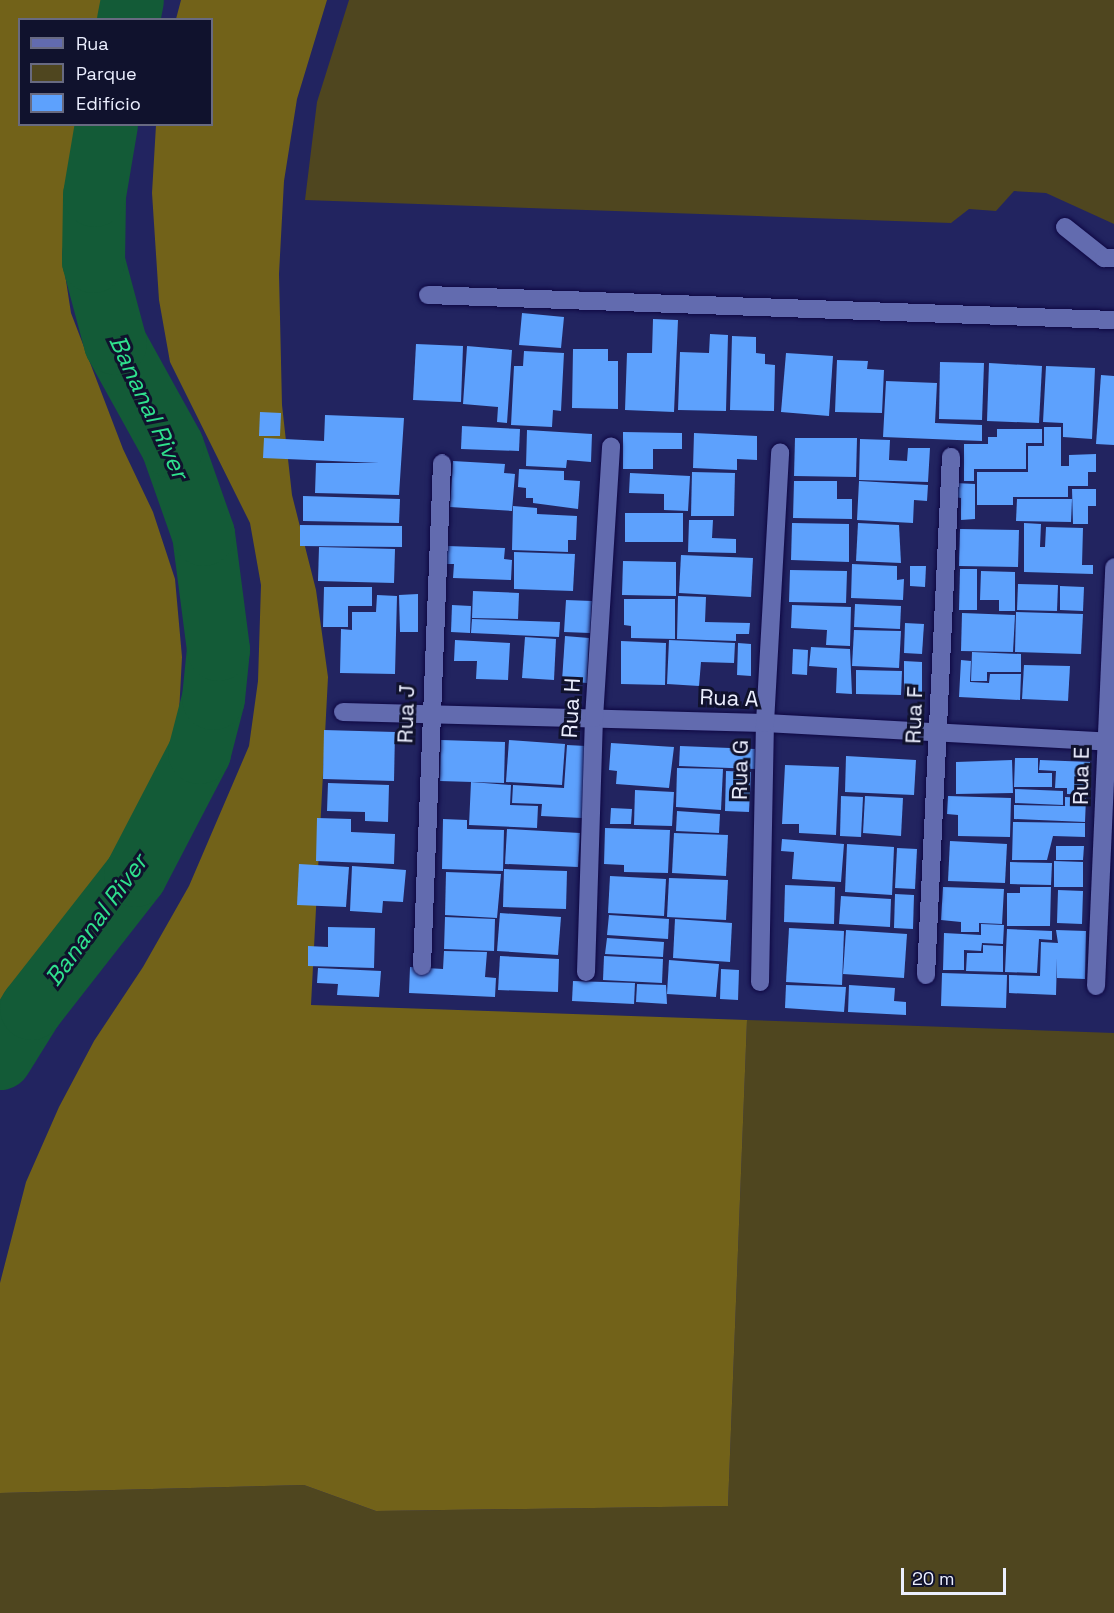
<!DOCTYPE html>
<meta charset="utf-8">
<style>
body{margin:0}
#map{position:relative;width:1114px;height:1613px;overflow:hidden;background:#222460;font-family:"Space Grotesk",sans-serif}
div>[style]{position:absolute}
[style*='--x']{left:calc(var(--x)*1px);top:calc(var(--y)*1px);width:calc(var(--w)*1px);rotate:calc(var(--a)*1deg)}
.green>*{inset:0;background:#4f461f}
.forest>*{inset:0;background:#726219}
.river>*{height:63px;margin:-31.5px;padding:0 31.5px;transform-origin:31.5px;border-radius:31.5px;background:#135b37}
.building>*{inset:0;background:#5da1fd}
.roads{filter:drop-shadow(0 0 2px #0e0743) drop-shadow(0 0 2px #0e0743)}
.lane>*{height:18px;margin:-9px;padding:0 9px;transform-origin:9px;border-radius:9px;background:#626baf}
.street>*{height:18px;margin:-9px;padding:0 9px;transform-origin:9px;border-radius:9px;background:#626baf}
span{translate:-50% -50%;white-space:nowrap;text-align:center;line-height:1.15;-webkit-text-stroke:6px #10122d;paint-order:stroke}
.street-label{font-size:22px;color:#ecefff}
.water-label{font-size:24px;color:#2fe18d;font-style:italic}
.legend{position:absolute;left:18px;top:18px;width:195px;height:108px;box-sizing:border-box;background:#10122d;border:2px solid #686a81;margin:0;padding:8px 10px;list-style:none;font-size:18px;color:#ecefff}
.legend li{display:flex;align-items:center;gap:12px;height:30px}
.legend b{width:30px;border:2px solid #686a81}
.scale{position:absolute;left:901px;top:1568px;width:105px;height:27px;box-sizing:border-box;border:3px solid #ecefff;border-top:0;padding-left:8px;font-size:18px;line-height:21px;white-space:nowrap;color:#ecefff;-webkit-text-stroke:4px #10122d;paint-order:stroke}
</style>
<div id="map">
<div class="green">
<i style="clip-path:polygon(349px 0,1114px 0,1114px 224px,1046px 193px,1014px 191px,996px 211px,969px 209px,951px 223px,305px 200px,317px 102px)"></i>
<i style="clip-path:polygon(747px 1020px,1114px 1033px,1114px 1613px,0 1613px,0 1493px,304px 1485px,376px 1511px,728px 1506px)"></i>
</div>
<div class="forest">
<i style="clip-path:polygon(0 0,102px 0,98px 19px,20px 20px,20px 124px,78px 125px,62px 255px,71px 313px,123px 449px,153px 512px,175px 579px,182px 657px,179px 713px,164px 768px,138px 824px,0 1017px)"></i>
<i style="clip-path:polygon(181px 0,327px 0,297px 99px,284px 181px,279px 274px,282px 405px,292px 495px,316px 590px,328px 677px,311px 1005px,747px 1020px,728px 1506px,376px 1511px,304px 1485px,0 1493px,0 1283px,26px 1182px,59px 1107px,94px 1041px,143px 967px,189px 886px,249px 746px,258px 681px,261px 585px,250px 523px,170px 362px,159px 300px,152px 193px,156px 125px,212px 124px,212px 20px,176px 19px)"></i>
</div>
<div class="river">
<i style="--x:128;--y:20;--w:20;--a:-79"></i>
<i style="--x:0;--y:1058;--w:59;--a:-58.2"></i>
<i style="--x:31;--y:1008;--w:169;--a:-52"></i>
<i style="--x:135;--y:875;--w:139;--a:-62.5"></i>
<i style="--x:199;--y:752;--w:56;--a:-75.5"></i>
<i style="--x:213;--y:698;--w:49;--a:-84.2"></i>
<i style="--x:218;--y:649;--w:116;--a:-97.4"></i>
<i style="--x:203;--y:534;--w:93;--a:-109.4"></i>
<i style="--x:172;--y:446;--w:118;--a:-119"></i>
<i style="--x:115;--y:343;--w:85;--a:-105"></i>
<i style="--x:93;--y:261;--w:66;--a:-89.1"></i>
<i style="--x:94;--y:195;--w:72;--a:-80.4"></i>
</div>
<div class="building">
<i style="clip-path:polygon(522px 313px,564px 317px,561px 348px,519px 345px)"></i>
<i style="clip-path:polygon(653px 319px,678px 320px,674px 412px,625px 410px,627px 353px,652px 353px)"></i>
<i style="clip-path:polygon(710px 334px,728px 335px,726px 411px,678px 410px,680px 352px,709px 353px)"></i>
<i style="clip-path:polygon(732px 336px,756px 337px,756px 353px,765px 354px,765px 364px,775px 365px,774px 411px,730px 410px)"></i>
<i style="clip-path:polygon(416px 344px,463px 346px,461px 402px,413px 400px)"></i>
<i style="clip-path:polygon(467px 346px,512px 350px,507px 423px,497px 422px,498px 407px,463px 404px)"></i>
<i style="clip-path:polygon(573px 349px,608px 349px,608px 361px,618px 361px,618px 409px,572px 408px)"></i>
<i style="clip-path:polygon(524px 351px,564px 353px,561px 411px,553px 410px,552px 427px,511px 425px,514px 366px,523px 366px)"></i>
<i style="clip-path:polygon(786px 353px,833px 356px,829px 416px,781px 412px)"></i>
<i style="clip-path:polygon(837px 360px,868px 361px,867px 369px,884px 370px,882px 413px,835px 412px)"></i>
<i style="clip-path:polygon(940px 362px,984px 363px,982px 420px,939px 419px)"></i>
<i style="clip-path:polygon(989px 363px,1042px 366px,1039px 423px,987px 421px)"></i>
<i style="clip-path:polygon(1046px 366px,1095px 368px,1092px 439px,1063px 437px,1063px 423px,1043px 422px)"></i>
<i style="clip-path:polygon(1101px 375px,1114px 376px,1114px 445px,1096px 444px)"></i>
<i style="clip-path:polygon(886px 381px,937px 383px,935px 423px,982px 425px,982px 441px,883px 437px)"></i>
<i style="clip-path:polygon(260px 412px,281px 413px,280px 436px,259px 436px)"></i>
<i style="clip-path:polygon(325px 415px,404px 418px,399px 495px,315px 493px,316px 463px,379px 463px,263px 458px,264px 438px,324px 441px)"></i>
<i style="clip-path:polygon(462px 426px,520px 429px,519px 451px,461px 449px)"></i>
<i style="clip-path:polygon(1044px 427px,1061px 427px,1061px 466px,1069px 466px,1069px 455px,1096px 454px,1096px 472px,1088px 472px,1088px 486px,1068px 486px,1068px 497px,1013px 497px,1013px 505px,977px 505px,977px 472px,1028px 472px,1028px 446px,1044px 446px)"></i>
<i style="clip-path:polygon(997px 429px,1042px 429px,1042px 443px,1026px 443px,1026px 469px,974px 469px,974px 481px,964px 481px,964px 444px,988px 444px,988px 437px,997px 437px)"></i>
<i style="clip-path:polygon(527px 430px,592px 434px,591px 462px,567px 460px,566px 468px,526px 466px)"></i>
<i style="clip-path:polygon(623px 432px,682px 433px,682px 449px,653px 449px,653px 469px,623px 469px)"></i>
<i style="clip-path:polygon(694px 433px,757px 436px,757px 460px,737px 459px,737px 470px,693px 468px)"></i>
<i style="clip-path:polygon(795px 438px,857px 438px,856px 477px,794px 476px)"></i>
<i style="clip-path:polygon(860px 439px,890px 440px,889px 460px,907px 461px,908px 448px,930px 448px,928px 482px,859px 480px)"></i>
<i style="clip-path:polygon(453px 461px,505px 464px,504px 473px,515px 474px,512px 511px,450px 507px)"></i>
<i style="clip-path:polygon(519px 469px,564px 471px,564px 480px,580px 481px,578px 509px,533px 503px,533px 498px,526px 498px,526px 488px,518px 487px)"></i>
<i style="clip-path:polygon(692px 472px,735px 473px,734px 516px,691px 516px)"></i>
<i style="clip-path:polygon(630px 473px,690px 476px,688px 511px,664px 510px,664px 494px,629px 493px)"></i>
<i style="clip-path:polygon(794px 481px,837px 481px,837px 499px,852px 499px,852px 519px,793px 518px)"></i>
<i style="clip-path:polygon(859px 481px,928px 485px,927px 501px,914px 500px,913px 523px,857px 520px)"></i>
<i style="clip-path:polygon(955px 483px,975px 484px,975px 519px,961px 520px,961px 498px,954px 497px)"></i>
<i style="clip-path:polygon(1072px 489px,1096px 489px,1096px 506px,1088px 506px,1088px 524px,1073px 524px)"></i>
<i style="clip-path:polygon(303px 496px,400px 499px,399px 523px,303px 521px)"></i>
<i style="clip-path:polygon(1017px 499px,1072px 499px,1071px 522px,1016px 521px)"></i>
<i style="clip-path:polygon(513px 506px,537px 508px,537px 514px,577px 516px,576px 540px,568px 540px,568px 552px,512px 550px)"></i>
<i style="clip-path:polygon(625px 513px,683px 513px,683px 542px,625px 542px)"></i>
<i style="clip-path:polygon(689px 520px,713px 520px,712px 538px,736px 539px,736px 553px,688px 552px)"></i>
<i style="clip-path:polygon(792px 523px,849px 524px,849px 562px,791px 560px)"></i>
<i style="clip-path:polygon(858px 523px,899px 525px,901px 563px,856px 561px)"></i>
<i style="clip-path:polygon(1024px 523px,1041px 524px,1040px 547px,1045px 547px,1046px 527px,1083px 528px,1082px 565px,1093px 565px,1093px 574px,1024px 572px)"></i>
<i style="clip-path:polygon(300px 525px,402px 526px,402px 547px,300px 546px)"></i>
<i style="clip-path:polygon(960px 529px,1019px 530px,1018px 567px,959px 566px)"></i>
<i style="clip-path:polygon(447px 546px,505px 548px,504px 559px,512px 560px,511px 580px,453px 578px,454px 564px,446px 564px)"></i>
<i style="clip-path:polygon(319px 547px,395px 549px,394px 583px,318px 581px)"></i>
<i style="clip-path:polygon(514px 552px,575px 554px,573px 591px,514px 589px)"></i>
<i style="clip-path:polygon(681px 555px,753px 558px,751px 597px,679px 593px)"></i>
<i style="clip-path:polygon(623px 561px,676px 562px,676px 596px,622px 595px)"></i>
<i style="clip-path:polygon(852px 564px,897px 566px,897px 580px,904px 579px,903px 600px,851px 598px)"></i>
<i style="clip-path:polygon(910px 566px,926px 566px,925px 587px,910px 586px)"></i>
<i style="clip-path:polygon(960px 569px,977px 569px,977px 610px,959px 610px)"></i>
<i style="clip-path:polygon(790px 570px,847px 571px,846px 603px,789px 602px)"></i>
<i style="clip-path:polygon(981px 571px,1015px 572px,1015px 611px,999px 611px,999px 600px,980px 600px)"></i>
<i style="clip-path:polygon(1018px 584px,1058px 585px,1057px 611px,1017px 610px)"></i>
<i style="clip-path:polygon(1060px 586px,1084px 587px,1083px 611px,1060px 610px)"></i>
<i style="clip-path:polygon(324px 587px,372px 587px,372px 606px,348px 606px,348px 627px,323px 627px)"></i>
<i style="clip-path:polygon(473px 591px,519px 593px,518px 619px,472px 618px)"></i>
<i style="clip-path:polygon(418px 594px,418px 632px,400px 632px,399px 595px)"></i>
<i style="clip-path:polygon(377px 595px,397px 596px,395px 674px,340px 673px,341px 629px,352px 630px,352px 612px,376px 612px)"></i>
<i style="clip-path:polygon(678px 596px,706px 597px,705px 622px,750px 623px,749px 634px,736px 634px,736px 641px,677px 639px)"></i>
<i style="clip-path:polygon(624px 599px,675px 599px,675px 639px,631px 638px,631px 626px,624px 625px)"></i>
<i style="clip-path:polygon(566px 600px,592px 601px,590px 633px,564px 632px)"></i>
<i style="clip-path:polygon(855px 604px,901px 606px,900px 629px,854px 627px)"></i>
<i style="clip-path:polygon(452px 605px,471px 606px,470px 633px,451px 632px)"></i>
<i style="clip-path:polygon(792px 605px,851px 607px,850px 646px,826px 645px,827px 630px,791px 628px)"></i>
<i style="clip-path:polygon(1016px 612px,1083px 614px,1081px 654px,1015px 652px)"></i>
<i style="clip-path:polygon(962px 613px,1015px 615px,1013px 652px,961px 651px)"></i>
<i style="clip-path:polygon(472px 619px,560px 622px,559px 637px,471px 633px)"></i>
<i style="clip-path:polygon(905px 623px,924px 624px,922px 654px,904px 653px)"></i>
<i style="clip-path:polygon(854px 630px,901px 631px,899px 668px,852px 666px)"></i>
<i style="clip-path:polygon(565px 636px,589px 638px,587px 683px,562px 681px)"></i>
<i style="clip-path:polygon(525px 637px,556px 639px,554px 680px,522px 678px)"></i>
<i style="clip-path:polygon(455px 640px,510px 643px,508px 680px,476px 679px,477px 661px,454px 661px)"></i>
<i style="clip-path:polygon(669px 640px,735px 643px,734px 663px,701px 662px,699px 686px,667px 684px)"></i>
<i style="clip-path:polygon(621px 641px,666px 643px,665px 685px,621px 684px)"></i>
<i style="clip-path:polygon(738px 643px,751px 644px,751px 676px,737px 675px)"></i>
<i style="clip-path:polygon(811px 647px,850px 649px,852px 694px,836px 693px,837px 668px,809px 666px)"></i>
<i style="clip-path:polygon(793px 649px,808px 650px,807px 675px,792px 674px)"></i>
<i style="clip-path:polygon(972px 652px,1021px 654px,1021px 672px,987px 672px,987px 681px,971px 681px)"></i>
<i style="clip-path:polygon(961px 660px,971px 661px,970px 682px,989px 683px,990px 674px,1021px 674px,1020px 700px,959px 697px)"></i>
<i style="clip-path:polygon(904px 661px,922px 662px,922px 695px,904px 695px)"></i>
<i style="clip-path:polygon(1024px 665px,1070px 666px,1068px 701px,1022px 699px)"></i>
<i style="clip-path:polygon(856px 670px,902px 671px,901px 695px,856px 694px)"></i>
<i style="clip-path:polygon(324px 730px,395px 732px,394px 781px,323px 779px)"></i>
<i style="clip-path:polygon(441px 740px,505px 742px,504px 783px,440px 781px)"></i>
<i style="clip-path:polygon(509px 740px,565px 744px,562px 785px,506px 782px)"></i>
<i style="clip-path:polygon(611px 743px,674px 747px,669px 788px,616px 784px,617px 771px,609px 770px)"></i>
<i style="clip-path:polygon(567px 745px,586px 746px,582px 818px,541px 816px,542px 804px,512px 803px,513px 785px,564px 788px)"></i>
<i style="clip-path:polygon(680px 746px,755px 749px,755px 769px,679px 766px)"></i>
<i style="clip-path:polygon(846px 756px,916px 760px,914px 795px,845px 792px)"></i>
<i style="clip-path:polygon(1015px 758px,1038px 758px,1038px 773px,1052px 773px,1052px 787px,1014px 787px)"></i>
<i style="clip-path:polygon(1012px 760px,1013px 793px,956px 794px,956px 762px)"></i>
<i style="clip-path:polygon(1040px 760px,1090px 762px,1089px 795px,1067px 794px,1067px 788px,1055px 788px,1056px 771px,1039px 770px)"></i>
<i style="clip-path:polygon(785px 765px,839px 767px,836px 835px,799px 833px,799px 824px,782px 824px)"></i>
<i style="clip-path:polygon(677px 768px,723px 769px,721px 810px,676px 807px)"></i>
<i style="clip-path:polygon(726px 771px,751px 772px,749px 812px,725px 811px)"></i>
<i style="clip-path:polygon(471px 782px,511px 785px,510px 805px,538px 806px,537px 828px,469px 825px)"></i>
<i style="clip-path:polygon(328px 783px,389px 785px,388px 822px,365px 821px,365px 812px,327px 811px)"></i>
<i style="clip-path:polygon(1015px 789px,1063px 791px,1063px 805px,1015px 803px)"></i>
<i style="clip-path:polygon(635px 790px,674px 792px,672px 826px,634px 825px)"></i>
<i style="clip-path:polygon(841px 796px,863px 797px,861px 837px,840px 836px)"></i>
<i style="clip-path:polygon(865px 796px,903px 798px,901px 836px,863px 833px)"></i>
<i style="clip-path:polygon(948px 796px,1011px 798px,1010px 837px,958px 836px,958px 815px,947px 814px)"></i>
<i style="clip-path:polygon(1065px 797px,1086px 798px,1085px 822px,1014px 819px,1014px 805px,1065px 806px)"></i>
<i style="clip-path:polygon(611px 808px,632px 809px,631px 824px,610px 824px)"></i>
<i style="clip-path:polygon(677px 811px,720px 814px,719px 833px,676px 831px)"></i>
<i style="clip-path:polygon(317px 818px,351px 819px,351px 832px,395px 834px,394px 864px,316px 861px)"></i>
<i style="clip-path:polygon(443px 819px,467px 820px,467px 829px,504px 830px,503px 871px,442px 869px)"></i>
<i style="clip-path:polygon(1013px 822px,1085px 823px,1085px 837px,1053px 836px,1047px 860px,1012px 860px)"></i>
<i style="clip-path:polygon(605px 828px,670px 830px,668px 873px,624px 872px,624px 865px,604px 864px)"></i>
<i style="clip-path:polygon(507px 829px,580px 833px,578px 867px,505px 864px)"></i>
<i style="clip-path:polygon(674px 833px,728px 835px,726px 876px,672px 873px)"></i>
<i style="clip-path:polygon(782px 839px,844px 844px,841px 882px,792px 879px,794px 852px,781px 851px)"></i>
<i style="clip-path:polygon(950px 841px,1007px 844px,1005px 883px,948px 881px)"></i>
<i style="clip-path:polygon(847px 844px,894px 847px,892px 895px,845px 892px)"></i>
<i style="clip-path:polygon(1056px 846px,1084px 846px,1083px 860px,1056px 860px)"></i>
<i style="clip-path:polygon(897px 848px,917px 849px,915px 889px,895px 888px)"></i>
<i style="clip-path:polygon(1054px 861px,1083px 862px,1083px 887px,1054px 887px)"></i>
<i style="clip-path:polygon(1010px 862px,1052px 863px,1051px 885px,1010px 884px)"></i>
<i style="clip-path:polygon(299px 864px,349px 867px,346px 907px,297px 905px)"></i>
<i style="clip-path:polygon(352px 866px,406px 870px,403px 902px,383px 901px,382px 913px,350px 911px)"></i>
<i style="clip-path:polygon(504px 869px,567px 871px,566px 909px,503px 907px)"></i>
<i style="clip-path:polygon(446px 872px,501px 874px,497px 918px,445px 915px)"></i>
<i style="clip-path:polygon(610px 876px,666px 879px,664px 916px,608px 913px)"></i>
<i style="clip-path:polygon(669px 878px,728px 880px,726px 920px,667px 917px)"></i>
<i style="clip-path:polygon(785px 885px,835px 887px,834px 924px,784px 922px)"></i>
<i style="clip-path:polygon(943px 887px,1004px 889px,1002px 924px,979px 923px,979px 932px,961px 932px,961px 922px,941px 920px)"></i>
<i style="clip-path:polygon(1020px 887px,1051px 887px,1050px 926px,1007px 926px,1007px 893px,1020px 893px)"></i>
<i style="clip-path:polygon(1058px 890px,1083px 891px,1082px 924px,1057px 923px)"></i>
<i style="clip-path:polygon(895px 894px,914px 895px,913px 929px,894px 928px)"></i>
<i style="clip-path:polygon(841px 896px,891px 899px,890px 927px,839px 924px)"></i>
<i style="clip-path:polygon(500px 913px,561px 917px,558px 955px,497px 951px)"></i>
<i style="clip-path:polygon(609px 915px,669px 919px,668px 939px,607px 935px)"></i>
<i style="clip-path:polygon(445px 917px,495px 919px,494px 951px,444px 949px)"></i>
<i style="clip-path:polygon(675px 919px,732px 923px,730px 962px,673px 958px)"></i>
<i style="clip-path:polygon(981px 924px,1004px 925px,1003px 944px,982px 943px,981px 951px,964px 950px,964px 970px,943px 970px,944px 933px,981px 935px)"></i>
<i style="clip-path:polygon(328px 927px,375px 928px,374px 968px,308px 966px,308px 946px,328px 947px)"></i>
<i style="clip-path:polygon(789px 928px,844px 931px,842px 985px,786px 982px)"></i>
<i style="clip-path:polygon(1007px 929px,1052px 931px,1052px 940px,1039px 939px,1037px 973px,1005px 972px)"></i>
<i style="clip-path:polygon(846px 930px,907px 934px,904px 978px,843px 974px)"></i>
<i style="clip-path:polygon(1056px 930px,1086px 931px,1085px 979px,1057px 978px,1057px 958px,1056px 995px,1009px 993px,1009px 975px,1040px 976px,1041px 942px,1058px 943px)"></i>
<i style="clip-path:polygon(607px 938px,664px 942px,663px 957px,605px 954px)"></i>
<i style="clip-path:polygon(983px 945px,1003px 946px,1003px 972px,966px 971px,967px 953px,983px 953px)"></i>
<i style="clip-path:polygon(444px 951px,487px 952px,485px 977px,496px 978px,495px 997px,409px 993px,410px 967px,443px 969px)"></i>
<i style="clip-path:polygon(500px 956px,559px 959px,558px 992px,498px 990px)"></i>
<i style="clip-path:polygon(604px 956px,663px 959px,662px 983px,603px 980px)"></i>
<i style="clip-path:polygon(669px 960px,719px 964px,716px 997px,667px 994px)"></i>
<i style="clip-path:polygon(318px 968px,381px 971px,379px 997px,337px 995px,338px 984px,317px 983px)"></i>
<i style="clip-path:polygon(721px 969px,739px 970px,738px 1000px,720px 999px)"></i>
<i style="clip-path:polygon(942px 973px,1007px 975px,1006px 1008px,941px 1006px)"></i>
<i style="clip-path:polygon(573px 981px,635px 983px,634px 1004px,572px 1001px)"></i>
<i style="clip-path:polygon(637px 984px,666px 985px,667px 1004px,636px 1002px)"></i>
<i style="clip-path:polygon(786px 985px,846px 987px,844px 1012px,785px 1008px)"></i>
<i style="clip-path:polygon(849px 985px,895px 988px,894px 1001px,906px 1002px,906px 1015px,848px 1012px)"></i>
</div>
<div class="roads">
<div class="lane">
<i style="--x:1065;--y:227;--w:50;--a:38.5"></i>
<i style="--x:1104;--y:258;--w:10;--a:0"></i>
</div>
<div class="street">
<i style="--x:428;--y:295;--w:686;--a:2.09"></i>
<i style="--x:343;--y:712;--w:422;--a:1.5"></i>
<i style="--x:765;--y:723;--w:350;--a:3.1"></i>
<i style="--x:422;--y:966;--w:503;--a:-87.72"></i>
<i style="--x:586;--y:972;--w:254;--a:-88.2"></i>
<i style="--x:594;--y:718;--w:272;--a:-86.4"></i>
<i style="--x:926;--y:975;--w:519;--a:-87.24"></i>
<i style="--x:760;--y:982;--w:259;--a:-88.9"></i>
<i style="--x:765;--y:723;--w:271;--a:-86.8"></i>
<i style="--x:1096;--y:986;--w:419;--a:-87.5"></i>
</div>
</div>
<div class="street-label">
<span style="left:729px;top:698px;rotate:2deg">Rua A</span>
<span style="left:571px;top:708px;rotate:-87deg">Rua H</span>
<span style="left:406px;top:714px;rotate:-88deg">Rua J</span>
<span style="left:914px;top:715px;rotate:-88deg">Rua F</span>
<span style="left:740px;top:770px;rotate:-89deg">Rua G</span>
<span style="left:1081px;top:776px;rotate:-89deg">Rua E</span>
</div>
<div class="water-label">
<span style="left:149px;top:407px;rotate:65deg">Bananal River</span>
<span style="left:96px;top:920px;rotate:-54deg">Bananal River</span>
</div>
<ul class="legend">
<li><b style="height:8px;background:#626baf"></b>Rua</li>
<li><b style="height:16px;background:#4f461f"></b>Parque</li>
<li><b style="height:16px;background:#5da1fd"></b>Edifício</li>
</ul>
<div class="scale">20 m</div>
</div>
